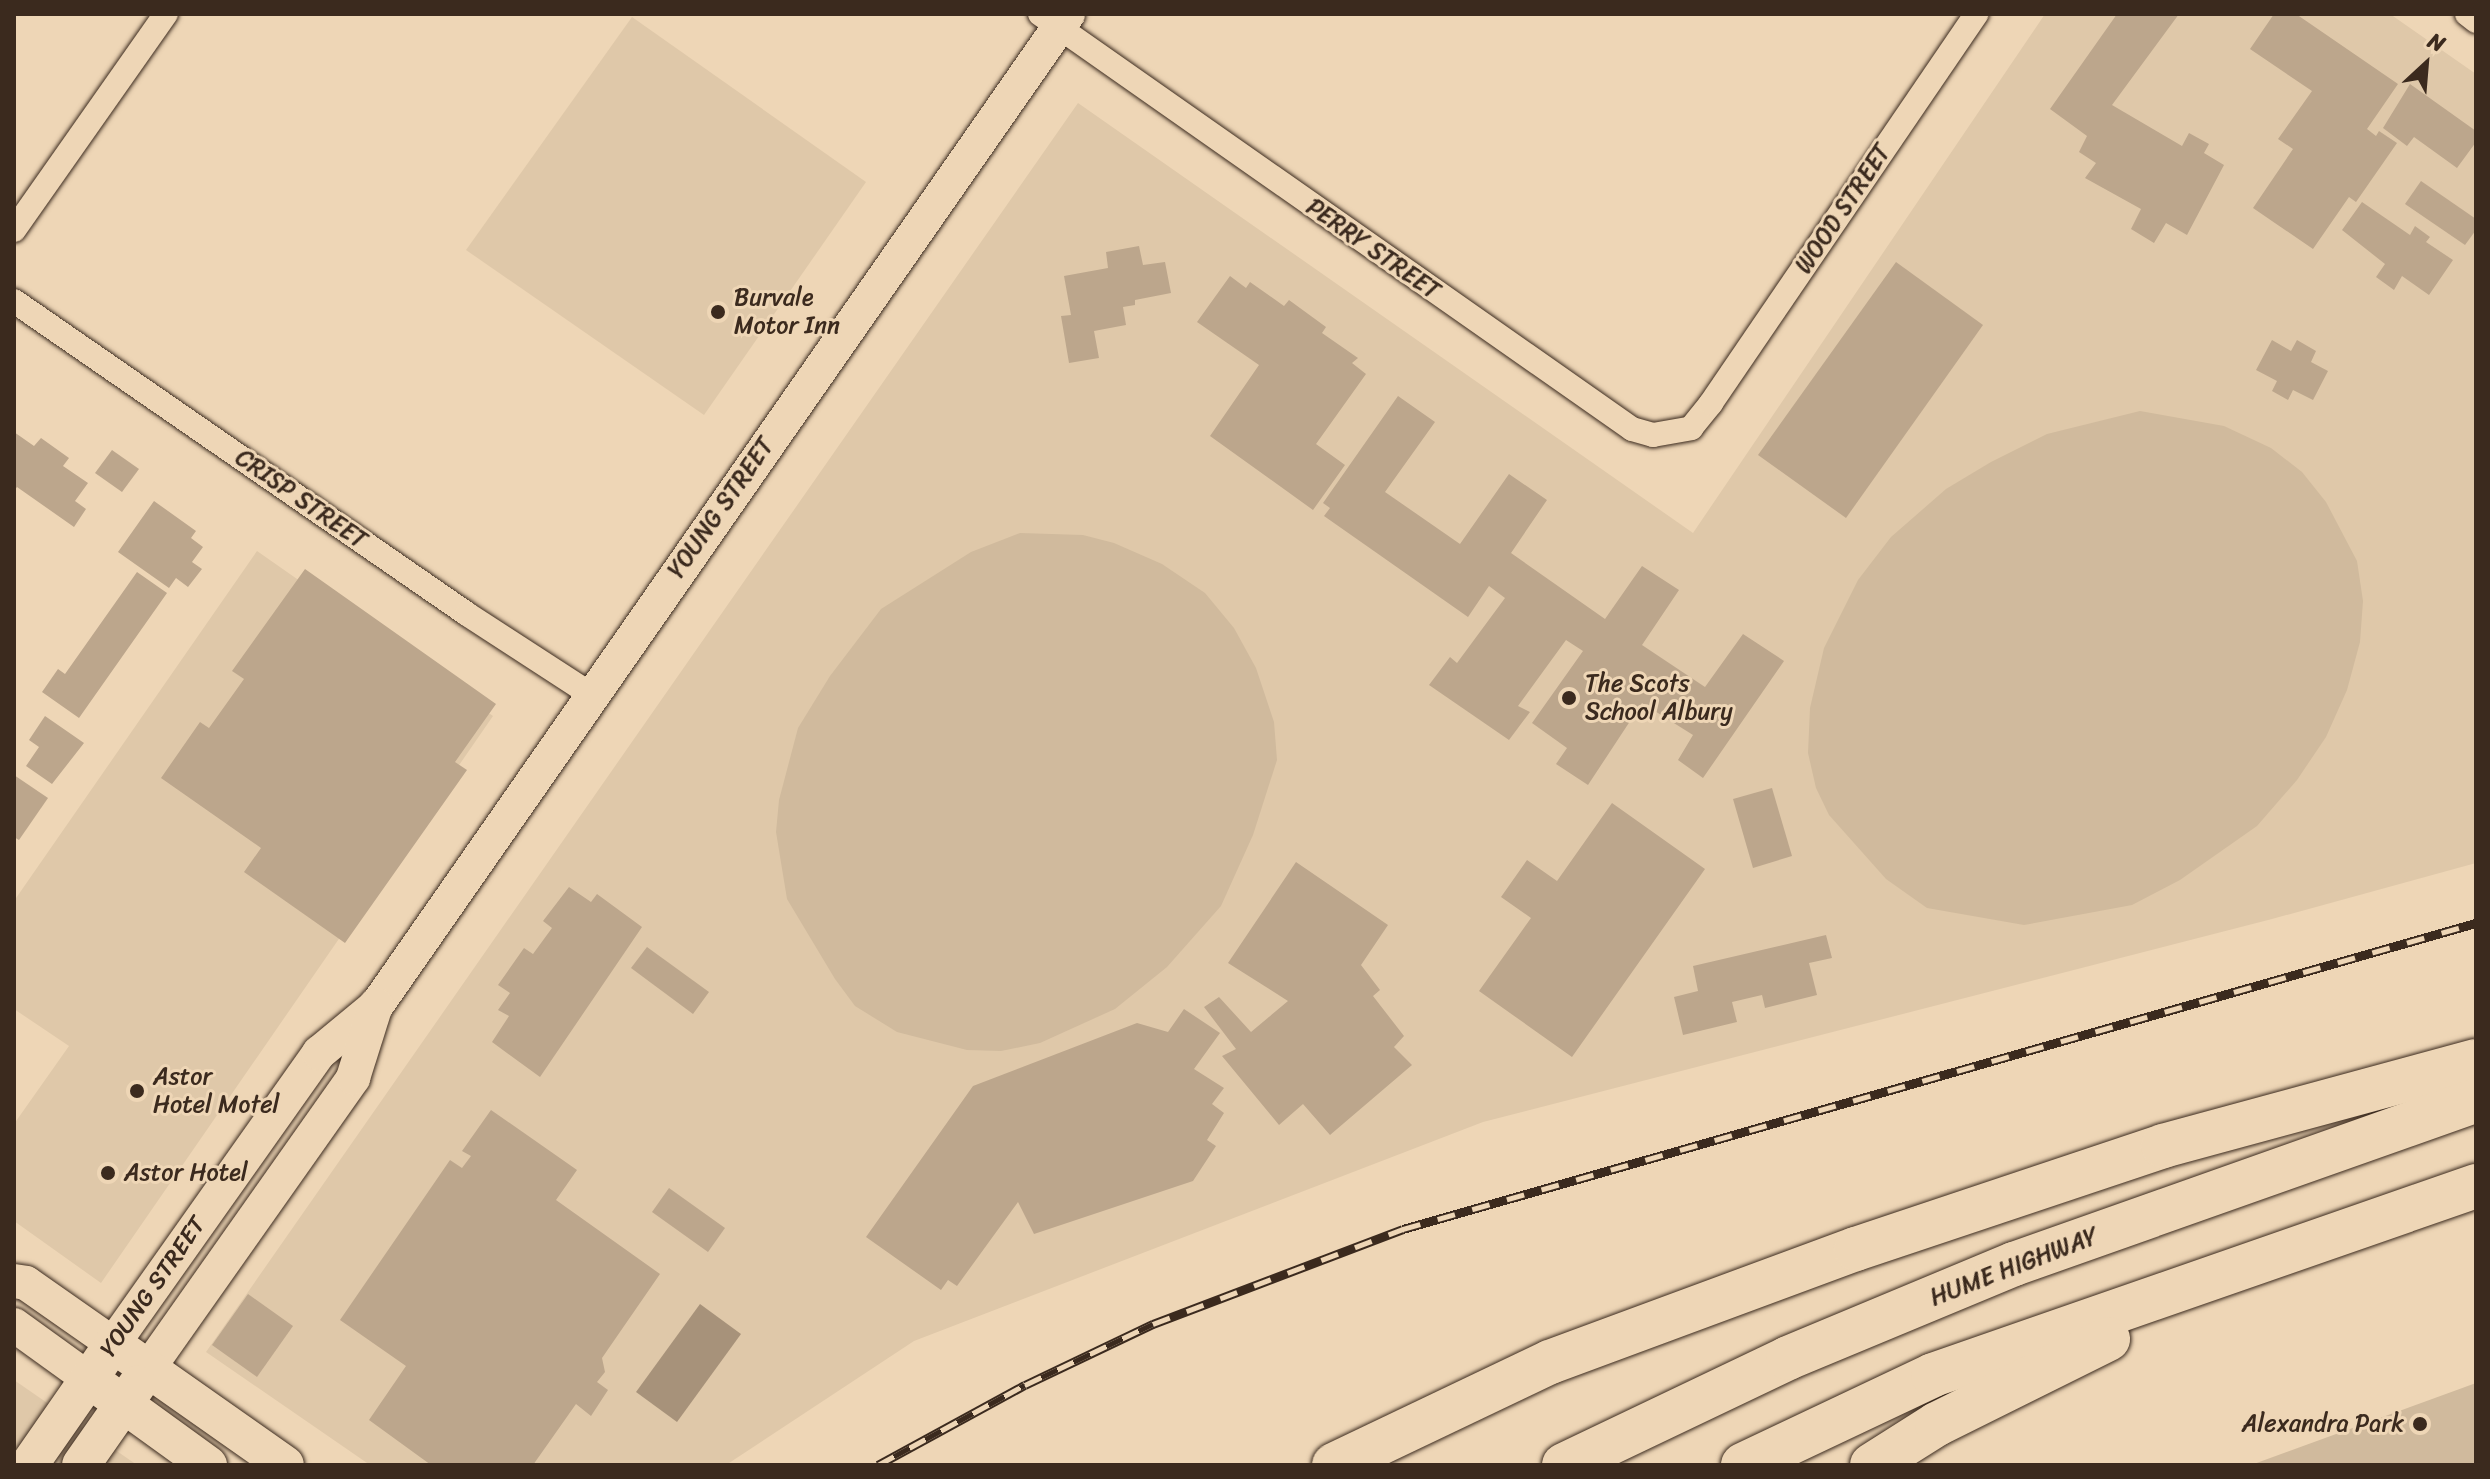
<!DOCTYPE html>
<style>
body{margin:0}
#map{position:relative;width:2490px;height:1479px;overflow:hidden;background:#eed6b6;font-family:Sriracha,sans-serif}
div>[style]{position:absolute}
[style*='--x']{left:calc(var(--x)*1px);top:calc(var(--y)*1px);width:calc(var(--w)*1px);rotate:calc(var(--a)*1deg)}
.built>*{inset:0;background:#dfc8a9}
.green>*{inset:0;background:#d0ba9d}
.water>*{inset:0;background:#a7927a}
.building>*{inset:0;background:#bca68c}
.roads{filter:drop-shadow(0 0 2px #3b2a1e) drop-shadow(0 0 2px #3b2a1e)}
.street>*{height:24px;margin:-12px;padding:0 12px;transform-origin:12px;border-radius:12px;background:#eed6b6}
.secondary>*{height:34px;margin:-17px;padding:0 17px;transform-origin:17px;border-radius:17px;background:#eed6b6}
.primary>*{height:38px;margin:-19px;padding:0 19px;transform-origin:19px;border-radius:19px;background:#eed6b6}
.highway>*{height:44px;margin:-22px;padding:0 22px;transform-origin:22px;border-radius:22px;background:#eed6b6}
.rail>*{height:9px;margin-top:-4.5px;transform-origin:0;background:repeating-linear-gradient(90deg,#eed6b6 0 18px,#3b2a1e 0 36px);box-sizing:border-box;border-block:2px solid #3b2a1e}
.dots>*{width:22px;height:22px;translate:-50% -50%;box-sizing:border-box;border:4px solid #eed6b6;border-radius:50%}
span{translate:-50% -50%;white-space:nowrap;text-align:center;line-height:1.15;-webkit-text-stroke:6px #eed6b6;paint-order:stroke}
.street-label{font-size:24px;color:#3b2a1e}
.poi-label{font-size:24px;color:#3b2a1e}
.left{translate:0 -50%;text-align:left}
.right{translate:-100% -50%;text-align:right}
.frame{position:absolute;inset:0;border:16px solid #3b2a1e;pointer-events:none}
.north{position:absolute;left:2386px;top:24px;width:80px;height:80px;-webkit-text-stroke:6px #eed6b6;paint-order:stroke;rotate:26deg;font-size:22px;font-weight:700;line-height:32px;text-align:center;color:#3b2a1e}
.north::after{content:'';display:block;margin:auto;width:28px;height:36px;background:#3b2a1e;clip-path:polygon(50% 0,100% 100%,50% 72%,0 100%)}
</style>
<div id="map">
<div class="built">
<i style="clip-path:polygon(2045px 14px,2390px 14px,2476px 74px,2476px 863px,2272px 919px,1483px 1122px,914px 1341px,726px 1465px,370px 1465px,206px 1352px,1078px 103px,1693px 533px)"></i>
<i style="clip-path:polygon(632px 17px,866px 182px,704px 415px,466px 250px)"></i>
<i style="clip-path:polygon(257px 551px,493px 716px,101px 1283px,14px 1221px,14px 1124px,69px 1046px,14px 1009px,14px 901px)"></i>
<i style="clip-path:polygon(14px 1380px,137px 1465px,14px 1465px)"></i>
</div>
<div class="green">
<i style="clip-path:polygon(2140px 411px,2224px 426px,2271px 448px,2302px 472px,2326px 502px,2357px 561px,2363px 601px,2360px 642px,2347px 690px,2326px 737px,2297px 780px,2257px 826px,2180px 880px,2132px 905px,2024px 925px,1927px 908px,1886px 879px,1829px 815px,1816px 788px,1808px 753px,1810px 708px,1824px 648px,1858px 580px,1891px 537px,1946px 489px,1991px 462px,2047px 434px)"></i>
<i style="clip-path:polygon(1020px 533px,1083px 535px,1114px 543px,1162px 564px,1205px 593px,1234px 628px,1256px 668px,1274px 722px,1277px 760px,1253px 835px,1221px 906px,1167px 967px,1115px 1009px,1040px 1043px,1001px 1051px,967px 1050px,897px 1032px,855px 1006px,835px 979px,787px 899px,776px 832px,779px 800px,798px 728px,830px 676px,881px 609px,971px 552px)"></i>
<i style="clip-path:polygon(2476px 1383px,2476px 1465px,2251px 1465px)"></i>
</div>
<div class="water">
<i style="clip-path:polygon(700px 1304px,741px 1334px,677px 1422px,636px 1392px)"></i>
</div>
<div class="building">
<i style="clip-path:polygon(2117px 14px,2179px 14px,2112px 105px,2182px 146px,2189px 133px,2209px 144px,2204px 153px,2224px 165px,2187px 235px,2166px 223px,2154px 243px,2131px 229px,2141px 209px,2085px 178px,2096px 163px,2079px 152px,2087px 136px,2050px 109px)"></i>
<i style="clip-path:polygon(2274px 14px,2296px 14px,2398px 84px,2367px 129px,2376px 136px,2379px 131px,2397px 143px,2356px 202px,2349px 197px,2313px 249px,2253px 208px,2293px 149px,2278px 139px,2312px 91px,2250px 49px)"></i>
<i style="clip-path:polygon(2410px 84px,2476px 131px,2476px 142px,2457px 168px,2414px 137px,2407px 146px,2383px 128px)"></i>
<i style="clip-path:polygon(2421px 181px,2476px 219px,2476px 230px,2465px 245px,2405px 204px)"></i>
<i style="clip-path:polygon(2362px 202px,2410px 235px,2415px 226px,2430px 237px,2426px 242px,2453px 260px,2429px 295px,2402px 276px,2394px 290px,2376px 277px,2385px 264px,2342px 230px)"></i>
<i style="clip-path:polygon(1139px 246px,1143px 265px,1165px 262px,1171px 293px,1135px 300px,1135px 305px,1123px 307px,1126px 325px,1094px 331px,1099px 358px,1069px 363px,1061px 316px,1071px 315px,1064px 276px,1108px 268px,1106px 252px)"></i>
<i style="clip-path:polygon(1896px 262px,1983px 325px,1846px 518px,1758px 455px)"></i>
<i style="clip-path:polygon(1230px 276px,1246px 288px,1250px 282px,1284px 306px,1289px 300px,1326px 327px,1322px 333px,1358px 358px,1352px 363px,1366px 374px,1316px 444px,1345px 465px,1313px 510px,1210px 436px,1259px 365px,1197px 322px)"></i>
<i style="clip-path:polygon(2272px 340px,2291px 351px,2297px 340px,2316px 351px,2311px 362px,2328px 371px,2313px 400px,2293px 390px,2288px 400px,2272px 391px,2277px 381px,2256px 370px)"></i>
<i style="clip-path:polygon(1398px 396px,1435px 422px,1385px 492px,1460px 544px,1509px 474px,1547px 500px,1511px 553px,1605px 619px,1642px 566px,1679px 590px,1642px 645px,1705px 687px,1743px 634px,1784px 661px,1703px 778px,1678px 760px,1693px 735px,1642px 703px,1588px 785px,1556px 764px,1567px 748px,1532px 723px,1583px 651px,1566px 640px,1518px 706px,1530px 712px,1509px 740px,1429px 685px,1450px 657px,1457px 663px,1505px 598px,1489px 586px,1468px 617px,1324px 516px,1330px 508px,1323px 503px)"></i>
<i style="clip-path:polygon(14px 432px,34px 446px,41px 438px,69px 458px,63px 466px,88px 483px,75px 501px,86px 509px,74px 527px,17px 487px,14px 491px)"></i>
<i style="clip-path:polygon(112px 450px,139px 469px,122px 492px,95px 473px)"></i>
<i style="clip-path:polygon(154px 501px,196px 531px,191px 538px,203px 547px,192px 562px,202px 569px,188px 587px,176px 578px,169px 588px,118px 552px)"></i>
<i style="clip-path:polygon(305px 569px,496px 704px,455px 762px,467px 770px,345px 943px,244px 872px,261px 848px,161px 778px,200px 722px,209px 728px,244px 679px,232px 671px)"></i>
<i style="clip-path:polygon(137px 572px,167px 593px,79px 718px,42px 692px,58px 669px,65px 674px)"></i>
<i style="clip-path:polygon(45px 716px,84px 743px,52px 784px,26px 766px,39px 747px,29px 740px)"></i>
<i style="clip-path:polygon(14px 775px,48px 798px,19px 840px,14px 837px)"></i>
<i style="clip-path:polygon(1772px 788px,1792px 856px,1753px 868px,1733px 799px)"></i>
<i style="clip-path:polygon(1612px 803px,1705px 869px,1572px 1057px,1479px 991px,1531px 918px,1501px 897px,1527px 860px,1557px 881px)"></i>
<i style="clip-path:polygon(1296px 862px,1388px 925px,1361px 965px,1380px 990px,1373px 996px,1404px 1036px,1394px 1047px,1412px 1065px,1330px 1135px,1303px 1104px,1279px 1125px,1222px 1056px,1236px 1049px,1204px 1007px,1219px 997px,1251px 1032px,1288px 1001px,1228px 963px)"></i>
<i style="clip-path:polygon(569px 887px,591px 902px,597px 894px,642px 927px,540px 1077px,492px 1042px,509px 1016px,498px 1010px,510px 993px,498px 985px,524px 948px,533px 954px,552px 928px,543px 921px)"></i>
<i style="clip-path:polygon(1826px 935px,1832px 958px,1809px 963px,1817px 995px,1765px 1008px,1762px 995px,1732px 1002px,1737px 1022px,1683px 1035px,1674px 997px,1698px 991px,1693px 966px)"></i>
<i style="clip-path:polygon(647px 947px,709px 992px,693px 1014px,631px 968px)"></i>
<i style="clip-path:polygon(1184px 1009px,1220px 1033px,1194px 1069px,1224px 1088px,1212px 1104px,1224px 1113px,1207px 1140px,1216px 1146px,1193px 1181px,1034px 1234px,1018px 1202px,957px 1286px,948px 1280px,941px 1290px,866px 1237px,973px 1086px,1137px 1023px,1168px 1032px)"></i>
<i style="clip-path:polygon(491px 1110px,577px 1170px,556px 1200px,660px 1274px,602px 1358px,605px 1372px,597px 1382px,608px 1390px,591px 1416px,576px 1404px,533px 1465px,431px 1465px,369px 1420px,406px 1366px,340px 1320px,450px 1160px,462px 1168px,471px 1156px,462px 1151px)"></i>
<i style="clip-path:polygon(669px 1188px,725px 1228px,708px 1252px,652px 1212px)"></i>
<i style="clip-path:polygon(248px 1294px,293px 1326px,257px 1377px,212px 1345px)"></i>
</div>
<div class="roads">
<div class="street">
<i style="--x:1040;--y:14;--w:723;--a:35.03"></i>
<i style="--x:1632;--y:429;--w:22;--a:16"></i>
<i style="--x:1653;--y:435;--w:39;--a:-10"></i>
<i style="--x:1691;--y:428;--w:32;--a:-51"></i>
<i style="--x:1711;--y:403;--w:471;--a:-55.7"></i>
<i style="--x:2467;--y:14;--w:11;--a:38"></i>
<i style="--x:14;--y:230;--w:264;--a:-54.9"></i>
<i style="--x:14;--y:301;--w:551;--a:34.64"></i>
<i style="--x:467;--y:614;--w:147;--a:33"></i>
</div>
<div class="secondary">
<i style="--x:14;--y:1281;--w:12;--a:9"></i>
<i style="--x:26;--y:1283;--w:106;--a:35"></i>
<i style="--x:113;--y:1344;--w:357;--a:-54.7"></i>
<i style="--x:319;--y:1053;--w:75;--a:-39.6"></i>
<i style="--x:377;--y:1005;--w:1208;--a:-55.11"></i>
<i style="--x:14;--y:1325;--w:92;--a:35.8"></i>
<i style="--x:148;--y:1369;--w:356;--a:-54.8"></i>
<i style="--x:353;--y:1078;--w:77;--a:-72.5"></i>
</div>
<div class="primary">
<i style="--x:89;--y:1379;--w:147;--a:35.9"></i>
<i style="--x:29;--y:1465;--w:147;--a:-55.2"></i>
<i style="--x:113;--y:1344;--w:210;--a:35.1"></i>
<i style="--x:81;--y:1465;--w:98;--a:-55"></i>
</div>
<div class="highway">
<i style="--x:1334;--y:1465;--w:239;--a:-25.5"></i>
<i style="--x:1550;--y:1362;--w:326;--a:-20.3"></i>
<i style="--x:1856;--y:1249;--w:324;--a:-18.5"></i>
<i style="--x:2163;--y:1146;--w:324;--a:-15.2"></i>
<i style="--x:1564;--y:1465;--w:248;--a:-25.5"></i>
<i style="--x:1788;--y:1358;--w:245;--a:-22.6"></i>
<i style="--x:2014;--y:1264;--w:490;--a:-19.5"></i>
<i style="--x:1743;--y:1465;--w:210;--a:-25.3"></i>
<i style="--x:1933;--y:1375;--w:575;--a:-19.19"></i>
<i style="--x:1872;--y:1465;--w:77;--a:-32.2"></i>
<i style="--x:1937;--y:1424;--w:191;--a:-26.4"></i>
</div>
</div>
<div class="rail">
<i style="--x:878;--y:1465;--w:167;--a:-28.6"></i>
<i style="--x:1025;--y:1385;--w:142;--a:-25.5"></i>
<i style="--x:1153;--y:1324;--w:267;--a:-20.8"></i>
<i style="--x:1403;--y:1229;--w:1116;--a:-15.92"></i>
</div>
<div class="dots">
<i style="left:718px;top:312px;background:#3b2a1e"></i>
<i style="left:1569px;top:698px;background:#3b2a1e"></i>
<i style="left:137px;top:1091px;background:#3b2a1e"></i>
<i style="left:108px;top:1173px;background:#3b2a1e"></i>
<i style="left:2420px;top:1424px;background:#3b2a1e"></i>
</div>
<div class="street-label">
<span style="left:1843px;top:209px;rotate:-56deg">WOOD STREET</span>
<span style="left:1373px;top:249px;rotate:35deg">PERRY STREET</span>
<span style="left:301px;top:499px;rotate:35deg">CRISP STREET</span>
<span style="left:721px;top:508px;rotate:-55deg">YOUNG STREET</span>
<span style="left:2014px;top:1267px;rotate:-21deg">HUME HIGHWAY</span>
<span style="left:153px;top:1287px;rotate:-55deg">YOUNG STREET</span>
</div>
<div class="poi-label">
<span class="left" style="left:734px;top:312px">Burvale<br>Motor Inn</span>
<span class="left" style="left:1585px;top:698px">The Scots<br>School Albury</span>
<span class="left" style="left:153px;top:1091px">Astor<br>Hotel Motel</span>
<span class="left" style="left:124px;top:1173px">Astor Hotel</span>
<span class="right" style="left:2404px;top:1424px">Alexandra Park</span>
</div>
<div class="frame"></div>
<div class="north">N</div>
</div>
